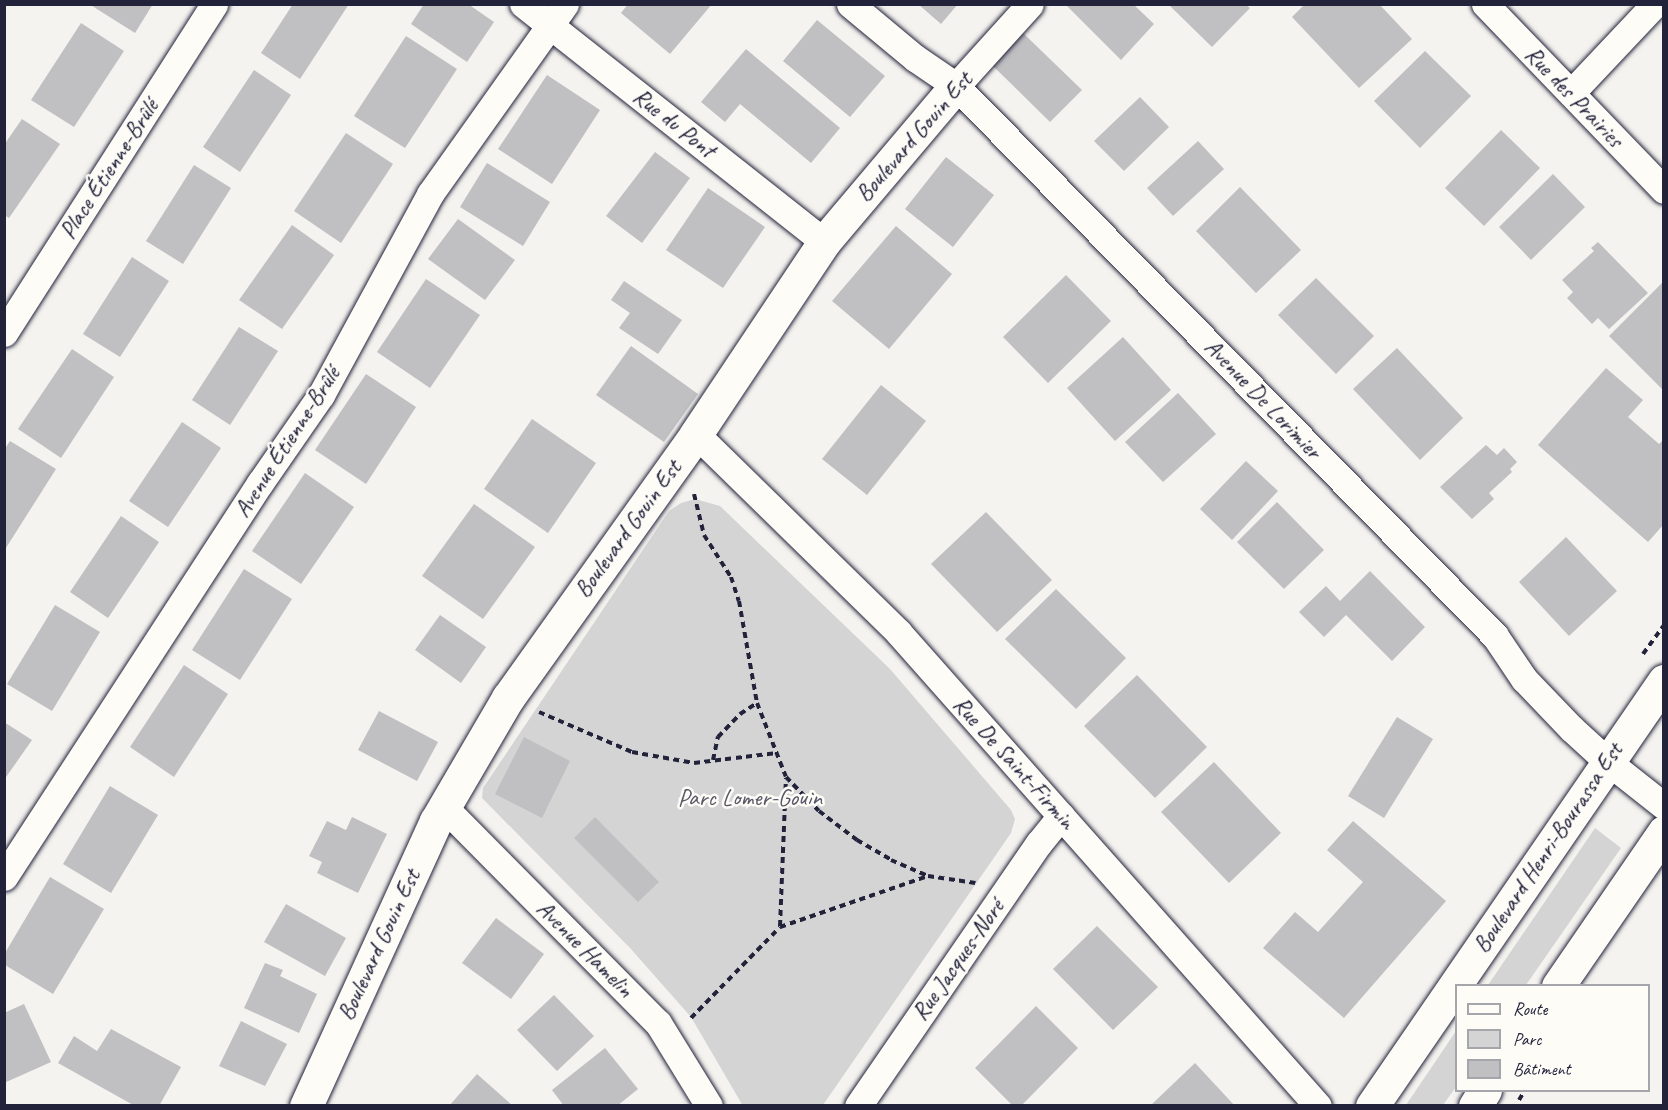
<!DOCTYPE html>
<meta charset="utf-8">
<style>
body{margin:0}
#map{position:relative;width:1668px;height:1110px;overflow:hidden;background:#f4f3ef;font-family:Caveat,sans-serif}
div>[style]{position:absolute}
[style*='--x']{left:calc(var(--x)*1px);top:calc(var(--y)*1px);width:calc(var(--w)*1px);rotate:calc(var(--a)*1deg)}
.green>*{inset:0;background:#d5d4d5}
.building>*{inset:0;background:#c0bfc2}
.path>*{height:4px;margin-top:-2px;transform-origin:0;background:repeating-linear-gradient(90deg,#22223b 0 6px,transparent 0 10.5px)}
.roads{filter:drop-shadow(0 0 2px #22223b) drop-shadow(0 0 2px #22223b)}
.street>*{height:27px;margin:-13.5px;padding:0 13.5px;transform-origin:13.5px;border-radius:13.5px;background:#fdfcf7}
.secondary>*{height:33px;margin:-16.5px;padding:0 16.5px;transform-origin:16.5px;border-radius:16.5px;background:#fdfcf7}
.primary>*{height:33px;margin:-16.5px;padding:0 16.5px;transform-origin:16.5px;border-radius:16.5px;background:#fdfcf7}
span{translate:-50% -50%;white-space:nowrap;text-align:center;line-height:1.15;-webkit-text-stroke:5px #fdfcf7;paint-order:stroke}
.street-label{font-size:24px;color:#22223b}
.park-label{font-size:24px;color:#585769}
.frame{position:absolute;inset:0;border:6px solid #22223b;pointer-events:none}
.legend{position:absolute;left:1455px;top:984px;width:195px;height:108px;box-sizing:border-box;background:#fdfcf7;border:2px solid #a5a5ac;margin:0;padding:8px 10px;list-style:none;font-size:18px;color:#22223b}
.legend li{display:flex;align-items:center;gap:12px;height:30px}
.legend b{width:30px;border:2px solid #a5a5ac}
</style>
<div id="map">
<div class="green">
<i style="clip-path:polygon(695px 499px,720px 506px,890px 669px,1011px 810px,1015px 819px,1011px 833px,823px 1105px,743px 1106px,691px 1017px,630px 948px,482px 798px,483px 788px,669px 511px,681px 503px)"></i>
<i style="clip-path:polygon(1595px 828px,1621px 848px,1526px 985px,1488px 985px)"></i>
<i style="clip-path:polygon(1456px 1031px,1456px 1087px,1443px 1105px,1406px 1105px)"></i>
</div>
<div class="building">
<i style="clip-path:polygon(89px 4px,153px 4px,135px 33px)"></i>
<i style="clip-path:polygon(293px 4px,349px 4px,300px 79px,261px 53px)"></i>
<i style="clip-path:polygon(424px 4px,468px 4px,494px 22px,467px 62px,411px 24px)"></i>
<i style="clip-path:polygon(628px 4px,712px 4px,670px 54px,621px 13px)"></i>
<i style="clip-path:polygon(918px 4px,958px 4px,941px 24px)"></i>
<i style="clip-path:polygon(1065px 4px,1133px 4px,1154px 24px,1121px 60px)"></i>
<i style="clip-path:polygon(1305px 4px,1379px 4px,1412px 39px,1359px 88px,1292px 17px)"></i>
<i style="clip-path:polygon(1169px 5px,1246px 5px,1250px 8px,1212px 47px)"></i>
<i style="clip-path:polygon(817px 20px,885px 76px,850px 117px,783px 61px)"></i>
<i style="clip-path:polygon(81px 23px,124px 51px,74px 127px,31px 100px)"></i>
<i style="clip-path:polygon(1023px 33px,1082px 90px,1050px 122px,992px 65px)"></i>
<i style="clip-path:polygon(406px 36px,457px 69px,405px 148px,354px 116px)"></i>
<i style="clip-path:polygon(746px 49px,840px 128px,811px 163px,740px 104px,725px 122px,701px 102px)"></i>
<i style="clip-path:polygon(1425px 51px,1471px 96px,1420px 148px,1374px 101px)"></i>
<i style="clip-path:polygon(254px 70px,291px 95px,240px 172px,203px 147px)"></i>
<i style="clip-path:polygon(547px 75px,600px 110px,552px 184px,498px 149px)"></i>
<i style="clip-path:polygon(1140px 97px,1169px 127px,1124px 171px,1094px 141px)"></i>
<i style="clip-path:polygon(22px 119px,60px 144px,9px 218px,4px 215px,4px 145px)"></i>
<i style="clip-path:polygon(1501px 130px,1540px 168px,1484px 226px,1445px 188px)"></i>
<i style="clip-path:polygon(346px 133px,393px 164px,341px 243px,294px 211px)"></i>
<i style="clip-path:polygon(1198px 141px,1224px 169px,1173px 216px,1147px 188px)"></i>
<i style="clip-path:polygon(655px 152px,690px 178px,642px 243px,606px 216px)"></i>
<i style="clip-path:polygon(946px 157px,994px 195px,953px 247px,905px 209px)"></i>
<i style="clip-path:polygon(487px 163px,550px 202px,523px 246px,460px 207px)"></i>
<i style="clip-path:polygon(194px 165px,231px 188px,183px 264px,146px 241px)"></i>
<i style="clip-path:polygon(1553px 174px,1585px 207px,1531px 260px,1499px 227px)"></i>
<i style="clip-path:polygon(1240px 187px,1301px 250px,1256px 293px,1196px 231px)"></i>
<i style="clip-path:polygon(708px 188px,765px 227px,723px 288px,666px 250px)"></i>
<i style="clip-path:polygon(458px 219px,515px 260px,485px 300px,428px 259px)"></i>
<i style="clip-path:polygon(292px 225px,334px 255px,282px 329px,239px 300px)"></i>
<i style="clip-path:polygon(896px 226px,952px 274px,889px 349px,832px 301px)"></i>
<i style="clip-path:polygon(1598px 242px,1648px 293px,1609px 329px,1598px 318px,1592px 324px,1567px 298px,1573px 292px,1562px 280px,1594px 251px,1591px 248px)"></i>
<i style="clip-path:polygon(132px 257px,169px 281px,120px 357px,83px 334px)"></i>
<i style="clip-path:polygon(1066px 275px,1111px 321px,1048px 383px,1003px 337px)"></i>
<i style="clip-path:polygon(1316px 278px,1374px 336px,1336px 374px,1278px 315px)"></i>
<i style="clip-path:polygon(426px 279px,480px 315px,430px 388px,377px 352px)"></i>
<i style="clip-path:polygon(624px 281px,682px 320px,658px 354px,619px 328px,630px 313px,611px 300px)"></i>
<i style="clip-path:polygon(1664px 281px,1664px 391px,1609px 336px)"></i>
<i style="clip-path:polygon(239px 327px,278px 351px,230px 425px,192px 400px)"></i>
<i style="clip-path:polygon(1123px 337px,1171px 390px,1115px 441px,1067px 388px)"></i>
<i style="clip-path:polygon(631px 346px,698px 394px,664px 442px,596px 395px)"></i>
<i style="clip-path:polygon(1397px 348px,1463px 418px,1420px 460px,1353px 389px)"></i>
<i style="clip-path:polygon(72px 349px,114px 377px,61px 458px,18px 429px)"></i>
<i style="clip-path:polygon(1606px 368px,1643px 400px,1628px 417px,1659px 444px,1664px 439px,1664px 524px,1648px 542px,1538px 445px)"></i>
<i style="clip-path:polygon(366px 374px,416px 407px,366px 484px,315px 450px)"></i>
<i style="clip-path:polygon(881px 385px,926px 421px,867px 495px,822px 459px)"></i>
<i style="clip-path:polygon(1178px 393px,1216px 434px,1163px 482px,1125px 442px)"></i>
<i style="clip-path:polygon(532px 419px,596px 463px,548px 533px,484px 489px)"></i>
<i style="clip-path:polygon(182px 422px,221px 448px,168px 527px,129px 501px)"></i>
<i style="clip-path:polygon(10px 441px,56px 469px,4px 551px,4px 450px)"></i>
<i style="clip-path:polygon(1486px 445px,1497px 455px,1504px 448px,1517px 462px,1510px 469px,1512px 472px,1489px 493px,1494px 499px,1472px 519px,1440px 487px)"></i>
<i style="clip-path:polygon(1246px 461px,1278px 491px,1232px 540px,1200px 509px)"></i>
<i style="clip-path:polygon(305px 473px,354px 507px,301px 584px,252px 551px)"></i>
<i style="clip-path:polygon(1277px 502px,1324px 550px,1284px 589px,1237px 542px)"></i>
<i style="clip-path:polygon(474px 504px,535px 547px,483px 619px,422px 576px)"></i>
<i style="clip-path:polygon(986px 512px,1052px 580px,997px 632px,931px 564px)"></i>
<i style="clip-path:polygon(121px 516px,159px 542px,108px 618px,70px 592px)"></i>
<i style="clip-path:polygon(1566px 537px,1617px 591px,1569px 636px,1519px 582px)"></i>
<i style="clip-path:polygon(244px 569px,292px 599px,240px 680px,192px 650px)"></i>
<i style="clip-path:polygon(1370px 571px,1425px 627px,1392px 661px,1346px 615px,1324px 637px,1299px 612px,1326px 586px,1340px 601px)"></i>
<i style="clip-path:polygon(1056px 589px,1126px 658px,1076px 709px,1005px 639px)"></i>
<i style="clip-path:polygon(55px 605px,100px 632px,52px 711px,7px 684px)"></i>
<i style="clip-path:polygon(440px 615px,486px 647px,461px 683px,415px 650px)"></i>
<i style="clip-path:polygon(184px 665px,228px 694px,174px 777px,130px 747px)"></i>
<i style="clip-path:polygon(1137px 675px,1207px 747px,1155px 798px,1084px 726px)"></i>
<i style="clip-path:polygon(379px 711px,438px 742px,417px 781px,358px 750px)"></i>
<i style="clip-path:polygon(1397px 717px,1433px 739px,1384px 818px,1348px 796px)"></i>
<i style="clip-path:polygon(4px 722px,32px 740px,4px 780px)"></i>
<i style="clip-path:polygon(524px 737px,570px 761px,542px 818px,495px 794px)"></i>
<i style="clip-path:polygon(1214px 762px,1281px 833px,1229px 883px,1161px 812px)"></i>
<i style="clip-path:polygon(110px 786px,158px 815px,111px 893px,63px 864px)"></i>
<i style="clip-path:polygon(352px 817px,387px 834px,358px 893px,317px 873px,322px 862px,309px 856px,327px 821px,346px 830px)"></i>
<i style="clip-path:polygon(595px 817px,659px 882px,638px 902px,574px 838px)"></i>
<i style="clip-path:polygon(1353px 821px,1446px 901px,1344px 1018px,1263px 948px,1295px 912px,1318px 932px,1363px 882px,1327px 850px)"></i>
<i style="clip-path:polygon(50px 877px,104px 909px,53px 994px,5px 965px,5px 953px)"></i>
<i style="clip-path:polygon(286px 904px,346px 938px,325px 976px,264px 942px)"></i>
<i style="clip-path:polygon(496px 918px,544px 954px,511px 999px,462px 963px)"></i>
<i style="clip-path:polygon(1097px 926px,1158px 987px,1113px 1030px,1053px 969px)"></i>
<i style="clip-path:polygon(265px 963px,283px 970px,280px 976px,317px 994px,299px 1033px,244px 1008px)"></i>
<i style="clip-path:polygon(554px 995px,594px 1036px,557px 1071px,517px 1030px)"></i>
<i style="clip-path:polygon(24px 1004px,51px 1062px,4px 1083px,4px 1013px)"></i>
<i style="clip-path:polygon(1036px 1006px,1078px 1048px,1021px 1106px,1013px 1106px,975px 1068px)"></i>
<i style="clip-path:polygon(241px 1021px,287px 1044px,265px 1086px,219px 1066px)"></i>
<i style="clip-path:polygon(111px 1029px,181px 1067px,159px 1106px,135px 1106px,58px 1063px,74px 1036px,97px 1051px)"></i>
<i style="clip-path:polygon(605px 1048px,638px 1089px,617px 1106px,564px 1106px,552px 1090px)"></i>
<i style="clip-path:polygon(1195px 1063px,1235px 1106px,1150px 1106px)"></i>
<i style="clip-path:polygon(477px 1074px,513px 1106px,449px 1106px)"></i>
</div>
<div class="path">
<i style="--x:694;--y:494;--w:42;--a:76.3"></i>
<i style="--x:704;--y:535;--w:50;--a:57.3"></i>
<i style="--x:731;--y:577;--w:25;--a:72"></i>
<i style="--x:739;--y:601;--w:104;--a:80"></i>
<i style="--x:757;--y:703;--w:79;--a:68.6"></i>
<i style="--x:786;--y:777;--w:47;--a:45.9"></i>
<i style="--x:819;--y:811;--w:48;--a:37.3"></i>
<i style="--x:857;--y:840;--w:39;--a:30"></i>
<i style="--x:891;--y:860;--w:40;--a:23.4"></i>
<i style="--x:1643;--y:654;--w:36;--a:-54"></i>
<i style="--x:539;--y:712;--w:101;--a:23.3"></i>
<i style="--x:632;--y:752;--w:63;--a:10.1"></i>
<i style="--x:694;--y:763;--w:84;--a:-6.9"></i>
<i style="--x:713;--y:760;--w:24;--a:-78"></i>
<i style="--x:718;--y:737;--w:32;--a:-46"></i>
<i style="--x:740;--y:714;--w:20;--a:-33"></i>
<i style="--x:780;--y:926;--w:148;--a:-87.7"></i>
<i style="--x:691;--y:1018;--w:127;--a:-45.6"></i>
<i style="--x:780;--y:927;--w:157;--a:-19"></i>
<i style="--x:928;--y:876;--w:48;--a:8.5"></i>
<i style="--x:1519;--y:1100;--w:12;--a:-59"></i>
</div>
<div class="roads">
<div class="street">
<i style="--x:523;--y:4;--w:384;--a:38.3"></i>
<i style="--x:850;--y:4;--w:85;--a:39.7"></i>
<i style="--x:915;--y:58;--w:50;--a:34.3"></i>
<i style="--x:956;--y:86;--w:770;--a:45.58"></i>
<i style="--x:1495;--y:636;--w:52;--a:56"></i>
<i style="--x:1524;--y:679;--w:69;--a:46.2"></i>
<i style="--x:1572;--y:729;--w:47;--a:42.4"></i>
<i style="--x:1607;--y:761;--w:73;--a:38.3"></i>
<i style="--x:1485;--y:4;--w:258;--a:46.1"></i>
<i style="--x:956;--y:86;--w:110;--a:-47.9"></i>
<i style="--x:1571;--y:93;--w:122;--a:-46.7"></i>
<i style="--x:4;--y:333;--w:390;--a:-57.4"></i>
<i style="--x:696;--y:434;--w:283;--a:44.4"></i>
<i style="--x:898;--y:632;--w:633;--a:48.46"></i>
<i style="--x:444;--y:807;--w:304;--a:45.3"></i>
<i style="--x:658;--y:1023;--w:97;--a:58.4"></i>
<i style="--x:4;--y:877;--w:470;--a:-57"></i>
<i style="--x:260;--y:483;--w:107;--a:-55.3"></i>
<i style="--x:321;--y:395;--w:229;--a:-61.5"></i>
<i style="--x:430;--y:194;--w:233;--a:-54.6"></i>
<i style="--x:858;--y:1106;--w:319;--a:-55.5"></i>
<i style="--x:1039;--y:843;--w:35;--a:-51"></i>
</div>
<div class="secondary">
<i style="--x:306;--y:1106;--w:313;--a:-65.5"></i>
<i style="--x:436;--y:821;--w:143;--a:-59.7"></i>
<i style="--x:508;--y:698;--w:324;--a:-54.5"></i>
<i style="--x:696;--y:434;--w:231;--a:-56.3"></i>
<i style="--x:824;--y:242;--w:204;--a:-49.8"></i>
</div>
<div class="primary">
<i style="--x:1558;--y:986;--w:187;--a:-55.5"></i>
<i style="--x:1372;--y:1106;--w:516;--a:-55.51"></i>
<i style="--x:1475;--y:1106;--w:19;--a:-58"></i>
</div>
</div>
<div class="street-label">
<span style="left:1574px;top:97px;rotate:46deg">Rue des Prairies</span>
<span style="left:674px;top:123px;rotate:38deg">Rue du Pont</span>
<span style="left:914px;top:137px;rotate:-49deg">Boulevard Gouin Est</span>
<span style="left:109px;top:169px;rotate:-57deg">Place Étienne-Brûlé</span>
<span style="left:1263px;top:399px;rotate:46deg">Avenue De Lorimier</span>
<span style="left:287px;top:442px;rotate:-57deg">Avenue Étienne-Brûlé</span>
<span style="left:628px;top:529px;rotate:-54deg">Boulevard Gouin Est</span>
<span style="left:1014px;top:763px;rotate:48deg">Rue De Saint-Firmin</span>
<span style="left:1548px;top:848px;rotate:-56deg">Boulevard Henri-Bourassa Est</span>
<span style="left:379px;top:945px;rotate:-65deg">Boulevard Gouin Est</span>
<span style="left:585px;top:949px;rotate:45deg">Avenue Hamelin</span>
<span style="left:958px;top:960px;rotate:-55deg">Rue Jacques-Noré</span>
</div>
<div class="park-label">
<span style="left:750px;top:798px">Parc Lomer-Gouin</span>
</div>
<div class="frame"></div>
<ul class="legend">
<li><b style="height:8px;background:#fdfcf7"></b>Route</li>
<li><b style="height:16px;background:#d5d4d5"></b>Parc</li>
<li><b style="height:16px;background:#c0bfc2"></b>Bâtiment</li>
</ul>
</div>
